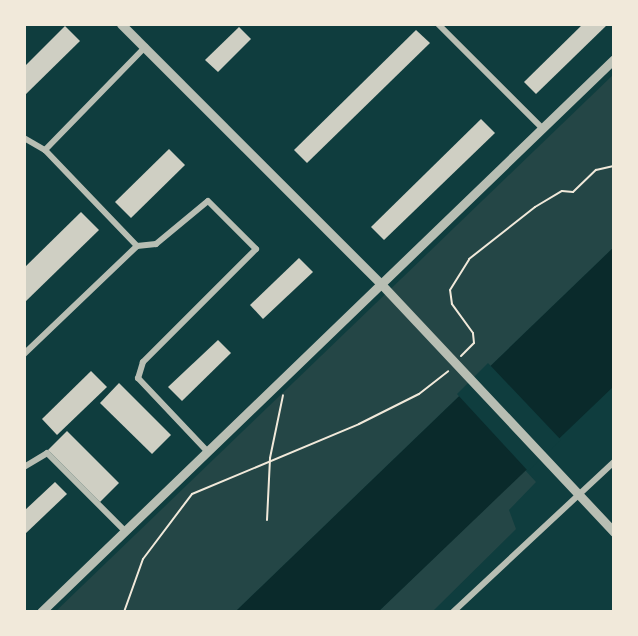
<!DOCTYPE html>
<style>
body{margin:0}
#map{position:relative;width:638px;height:636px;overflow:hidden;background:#0f3d3e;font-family:Arial,sans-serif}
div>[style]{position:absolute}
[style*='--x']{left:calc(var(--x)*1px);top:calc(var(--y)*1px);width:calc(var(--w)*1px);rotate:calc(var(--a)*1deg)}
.green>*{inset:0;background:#244646}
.water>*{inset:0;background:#0a2a2b}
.pier>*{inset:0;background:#0f3d3e}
.building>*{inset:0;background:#cfcfc3}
.path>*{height:2px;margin:-1px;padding:0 1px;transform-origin:1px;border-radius:1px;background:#f1e9da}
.minor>*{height:6px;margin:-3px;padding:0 3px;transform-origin:3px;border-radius:3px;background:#b8beb3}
.tertiary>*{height:9px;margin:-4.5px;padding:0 4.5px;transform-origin:4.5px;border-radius:4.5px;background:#b8beb3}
span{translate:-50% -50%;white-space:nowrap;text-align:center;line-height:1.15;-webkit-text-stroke:4.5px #f1e9da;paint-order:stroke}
.frame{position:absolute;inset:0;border:26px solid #f1e9da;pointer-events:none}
</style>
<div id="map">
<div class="green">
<i style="clip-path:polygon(614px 74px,614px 247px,235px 612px,55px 612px)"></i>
<i style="clip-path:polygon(525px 470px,536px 482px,509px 510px,516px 529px,432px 612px,378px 612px)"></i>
</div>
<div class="water">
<i style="clip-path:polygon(614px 247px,614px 386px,378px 612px,235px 612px)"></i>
</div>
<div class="pier">
<i style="clip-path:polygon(488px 363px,561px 440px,528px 471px,457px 394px)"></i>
</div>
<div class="building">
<i style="clip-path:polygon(583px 24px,608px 24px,536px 94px,524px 82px)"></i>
<i style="clip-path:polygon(65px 26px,80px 41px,24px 96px,24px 67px)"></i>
<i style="clip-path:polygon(239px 27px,251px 39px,218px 72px,205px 60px)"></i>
<i style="clip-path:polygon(416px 30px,430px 43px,307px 163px,294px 150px)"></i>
<i style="clip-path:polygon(481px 119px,495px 133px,384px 240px,371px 227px)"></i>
<i style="clip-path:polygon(169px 149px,185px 165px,131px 218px,115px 202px)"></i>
<i style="clip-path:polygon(81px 212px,99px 230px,24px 303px,24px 268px)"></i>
<i style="clip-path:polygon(299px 258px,313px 272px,263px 319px,250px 305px)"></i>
<i style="clip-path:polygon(218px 340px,231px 353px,182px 401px,168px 387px)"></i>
<i style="clip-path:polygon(91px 371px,107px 387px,57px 435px,42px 419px)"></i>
<i style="clip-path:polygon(119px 383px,171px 435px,152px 454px,100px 403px)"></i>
<i style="clip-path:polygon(67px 431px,119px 483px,100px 502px,48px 450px)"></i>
<i style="clip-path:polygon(55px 482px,67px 494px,24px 535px,24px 511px)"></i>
</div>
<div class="path">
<i style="--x:461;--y:356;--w:18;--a:-45"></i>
<i style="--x:474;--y:343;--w:10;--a:-96"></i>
<i style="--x:473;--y:333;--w:36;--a:-126"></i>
<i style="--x:452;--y:304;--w:14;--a:-98"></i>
<i style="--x:450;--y:290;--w:36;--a:-58"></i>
<i style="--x:469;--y:259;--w:84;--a:-38.2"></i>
<i style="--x:535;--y:207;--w:31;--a:-31"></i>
<i style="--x:562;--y:191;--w:11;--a:5"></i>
<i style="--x:573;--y:192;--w:32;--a:-44"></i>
<i style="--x:596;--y:170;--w:18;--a:-13"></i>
<i style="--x:267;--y:520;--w:62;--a:-87.2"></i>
<i style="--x:270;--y:458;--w:64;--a:-78.3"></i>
<i style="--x:124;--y:612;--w:56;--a:-70.3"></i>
<i style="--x:143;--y:559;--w:81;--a:-53"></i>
<i style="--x:192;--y:494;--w:181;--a:-22.7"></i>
<i style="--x:359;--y:424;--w:67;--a:-26.6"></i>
<i style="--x:419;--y:394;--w:37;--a:-38"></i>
</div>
<div class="minor">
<i style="--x:438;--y:24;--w:147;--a:45"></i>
<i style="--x:24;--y:138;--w:24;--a:30"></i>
<i style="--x:45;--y:150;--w:133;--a:46.2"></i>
<i style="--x:137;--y:246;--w:19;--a:-6"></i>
<i style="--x:156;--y:244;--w:67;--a:-39.6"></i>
<i style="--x:208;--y:201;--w:68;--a:45"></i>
<i style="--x:256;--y:249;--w:160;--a:135"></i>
<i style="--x:143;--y:362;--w:17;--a:107"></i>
<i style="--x:138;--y:378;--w:102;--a:46.6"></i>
<i style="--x:45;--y:150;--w:144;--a:-45.8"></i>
<i style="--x:24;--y:354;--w:156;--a:-43.7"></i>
<i style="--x:24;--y:467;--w:27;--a:-31"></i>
<i style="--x:47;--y:453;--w:109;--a:45"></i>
<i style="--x:453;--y:612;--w:220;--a:-43"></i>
</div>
<div class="tertiary">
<i style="--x:121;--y:24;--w:369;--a:45"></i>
<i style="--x:382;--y:285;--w:339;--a:46.8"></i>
<i style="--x:41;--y:612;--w:796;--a:-43.98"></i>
</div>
<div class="frame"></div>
</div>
